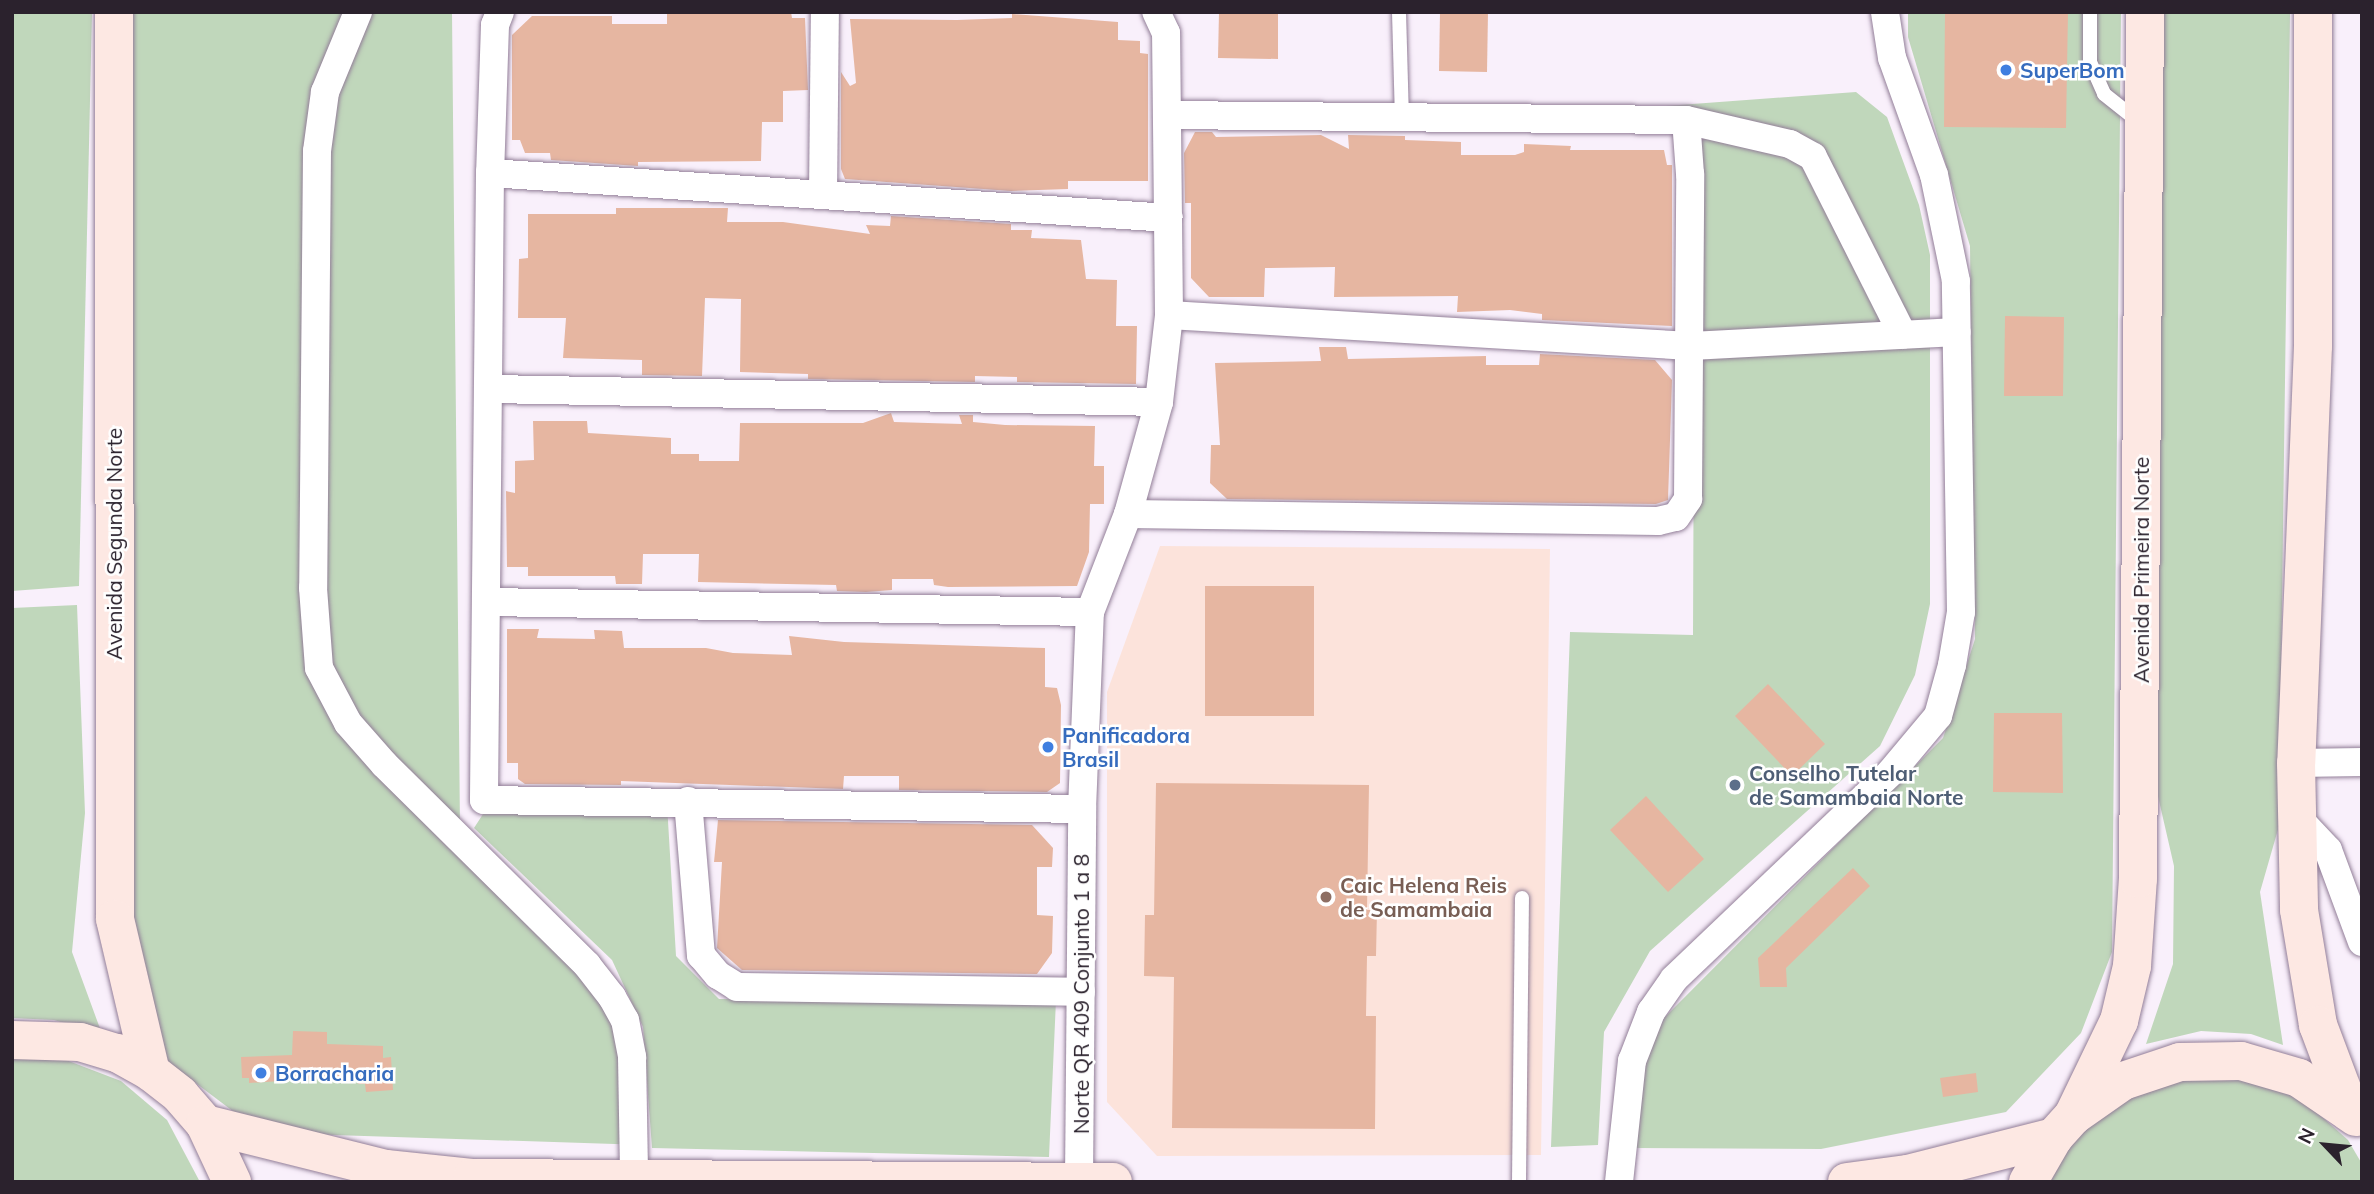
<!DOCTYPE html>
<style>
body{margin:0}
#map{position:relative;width:2374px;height:1194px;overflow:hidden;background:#f9f0fb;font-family:Mulish,sans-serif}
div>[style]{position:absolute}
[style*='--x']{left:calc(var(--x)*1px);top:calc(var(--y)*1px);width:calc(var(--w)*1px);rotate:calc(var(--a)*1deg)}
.education>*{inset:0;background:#fce3db}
.green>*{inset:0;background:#c0d7bb}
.building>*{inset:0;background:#e6b6a1}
.roads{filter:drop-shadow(0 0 2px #927e98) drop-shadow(0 0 2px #927e98)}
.service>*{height:14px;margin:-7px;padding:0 7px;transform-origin:7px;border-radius:7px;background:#fff}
.minor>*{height:28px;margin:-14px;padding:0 14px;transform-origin:14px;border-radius:14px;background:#fff}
.secondary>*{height:38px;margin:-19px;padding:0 19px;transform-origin:19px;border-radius:19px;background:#fde8e3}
.dots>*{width:19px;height:19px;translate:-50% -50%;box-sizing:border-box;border:4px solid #fff;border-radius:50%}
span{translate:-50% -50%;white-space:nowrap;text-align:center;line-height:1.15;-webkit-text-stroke:5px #fff;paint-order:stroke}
.shop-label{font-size:21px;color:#366cbe;font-weight:700}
.left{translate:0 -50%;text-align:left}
.street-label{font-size:21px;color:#2b222d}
.service-label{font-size:21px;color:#4e5e75;font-weight:700}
.education-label{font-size:21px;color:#785e54;font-weight:700}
.frame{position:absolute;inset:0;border:14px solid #2b222d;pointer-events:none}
.north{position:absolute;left:2290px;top:1110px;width:70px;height:70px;-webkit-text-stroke:5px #fff;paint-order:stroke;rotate:296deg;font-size:19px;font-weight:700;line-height:28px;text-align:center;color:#2b222d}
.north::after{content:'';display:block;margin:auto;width:24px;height:32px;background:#2b222d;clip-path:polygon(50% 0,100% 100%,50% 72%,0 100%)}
</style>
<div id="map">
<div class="education">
<i style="clip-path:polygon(1160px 546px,1550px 549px,1541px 1155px,1157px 1156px,1107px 1102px,1107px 692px)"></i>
</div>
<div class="green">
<i style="clip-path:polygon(12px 12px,92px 12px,79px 586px,12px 591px)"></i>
<i style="clip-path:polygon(117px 12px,452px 12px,460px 829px,605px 965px,634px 1031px,645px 1145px,303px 1134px,234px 1112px,156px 1053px,112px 907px)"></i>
<i style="clip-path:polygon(1908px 12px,2121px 12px,2112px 952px,2081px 1033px,2006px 1112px,1821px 1149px,1633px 1148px,1641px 1068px,1664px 1018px,1943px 738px,1975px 639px,1970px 246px,1908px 37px)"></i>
<i style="clip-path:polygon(2158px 12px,2290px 12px,2279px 826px,2260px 892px,2283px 1045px,2251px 1034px,2201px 1031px,2146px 1044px,2173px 964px,2174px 866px,2157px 792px)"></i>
<i style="clip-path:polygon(1856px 92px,1887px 117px,1919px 205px,1930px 255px,1930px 604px,1915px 675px,1880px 746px,1650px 951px,1604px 1032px,1598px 1145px,1551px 1147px,1570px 632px,1693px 635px,1695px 138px,1652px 107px)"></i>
<i style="clip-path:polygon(77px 605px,85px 813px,72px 952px,102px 1034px,54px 1020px,12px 1018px,12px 608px)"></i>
<i style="clip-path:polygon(494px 797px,667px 804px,676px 956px,719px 999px,1056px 1000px,1049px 1157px,652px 1148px,643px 1027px,612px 960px,474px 828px)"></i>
<i style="clip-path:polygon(12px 1058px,66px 1060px,121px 1081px,167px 1120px,200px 1182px,12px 1182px)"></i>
<i style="clip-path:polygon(2187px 1075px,2247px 1078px,2303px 1100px,2348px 1140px,2362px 1164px,2362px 1182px,2042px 1182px,2080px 1126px,2130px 1091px)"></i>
</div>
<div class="building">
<i style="clip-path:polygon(667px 12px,791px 12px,792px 18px,805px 18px,808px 90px,783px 91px,783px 122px,762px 122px,761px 161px,638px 162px,638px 166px,551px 160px,550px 153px,525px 153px,520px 140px,512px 140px,512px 35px,532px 16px,612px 16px,612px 24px,667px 24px)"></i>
<i style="clip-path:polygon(1219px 12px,1278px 12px,1278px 59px,1218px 58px)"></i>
<i style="clip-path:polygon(1440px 12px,1488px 12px,1487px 72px,1439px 71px)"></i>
<i style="clip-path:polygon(1945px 12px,2068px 12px,2066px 128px,1944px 127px)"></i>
<i style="clip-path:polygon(1012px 14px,1118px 22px,1118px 40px,1140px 41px,1140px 53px,1148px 54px,1148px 181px,1068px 181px,1068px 189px,1011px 191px,845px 179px,841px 169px,841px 72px,850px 86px,856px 83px,850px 19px,957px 20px,1012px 18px)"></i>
<i style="clip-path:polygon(1195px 132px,1212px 132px,1216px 137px,1321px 135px,1349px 149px,1348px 135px,1405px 136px,1405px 140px,1461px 142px,1461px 155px,1515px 155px,1524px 152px,1524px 144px,1571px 146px,1570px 150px,1664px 150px,1667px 165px,1672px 165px,1672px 326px,1542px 320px,1542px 314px,1510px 310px,1457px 312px,1458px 296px,1334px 297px,1335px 267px,1265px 268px,1264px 297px,1209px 297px,1191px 278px,1191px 203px,1185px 203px,1184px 153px)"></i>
<i style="clip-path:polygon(616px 208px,728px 208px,727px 222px,783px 222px,870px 234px,866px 225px,890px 226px,891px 216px,1011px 224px,1011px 230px,1032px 230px,1031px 238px,1081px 240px,1086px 279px,1117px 280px,1116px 326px,1137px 326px,1136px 384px,1017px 382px,1017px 377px,975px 376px,975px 382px,808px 379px,808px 374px,740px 372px,741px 299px,705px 298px,702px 376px,642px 375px,642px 360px,563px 358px,566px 318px,518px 318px,519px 259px,528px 258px,528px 214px,616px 214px)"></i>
<i style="clip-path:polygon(2005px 316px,2064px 317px,2063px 396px,2004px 396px)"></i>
<i style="clip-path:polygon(1319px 347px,1346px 347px,1348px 359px,1486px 356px,1486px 365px,1539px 365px,1540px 354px,1655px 360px,1672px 380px,1668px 500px,1656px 504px,1227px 499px,1210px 483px,1211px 445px,1220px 445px,1215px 363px,1321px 361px)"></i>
<i style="clip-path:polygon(891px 413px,894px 422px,962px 424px,959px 415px,973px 415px,973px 422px,1005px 425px,1095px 426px,1094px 466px,1104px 466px,1104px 504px,1090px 504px,1089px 552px,1077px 586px,948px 587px,934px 585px,933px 579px,892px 579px,892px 590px,866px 592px,837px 591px,836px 585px,698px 582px,699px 554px,643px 554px,642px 584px,616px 584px,615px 576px,528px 576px,528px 567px,507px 567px,506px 491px,515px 493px,515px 461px,534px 460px,533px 421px,587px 421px,588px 433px,671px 438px,671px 454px,699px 454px,699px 461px,739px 461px,740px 423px,863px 423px)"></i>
<i style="clip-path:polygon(1205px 586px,1314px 586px,1314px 716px,1205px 716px)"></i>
<i style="clip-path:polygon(507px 629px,539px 629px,537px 638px,595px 639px,594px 630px,622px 631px,624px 648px,706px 648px,733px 653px,792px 655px,789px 636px,844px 642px,1045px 648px,1045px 687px,1057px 688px,1061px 705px,1060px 783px,1047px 792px,899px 790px,899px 776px,844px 776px,843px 789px,621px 781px,621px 785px,525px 784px,518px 779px,518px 763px,507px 763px)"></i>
<i style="clip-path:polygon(1768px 684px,1825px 744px,1792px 776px,1735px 716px)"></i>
<i style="clip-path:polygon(1994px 713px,2062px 713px,2063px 793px,1993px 792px)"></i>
<i style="clip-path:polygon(1156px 783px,1369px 785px,1367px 910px,1377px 910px,1376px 956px,1367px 956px,1366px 1016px,1376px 1016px,1375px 1129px,1172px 1128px,1174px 977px,1144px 976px,1145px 915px,1154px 915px)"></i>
<i style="clip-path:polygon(1646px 796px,1704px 859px,1668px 892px,1610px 830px)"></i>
<i style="clip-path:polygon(718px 820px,1032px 825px,1053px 848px,1052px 867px,1037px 867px,1037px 915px,1053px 916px,1052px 953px,1037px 974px,742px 970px,717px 948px,722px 862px,714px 862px)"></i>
<i style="clip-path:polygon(1853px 868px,1870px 886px,1786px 968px,1787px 987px,1760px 987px,1758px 958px)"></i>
<i style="clip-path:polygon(293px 1031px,327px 1032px,327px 1044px,383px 1046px,383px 1058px,391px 1057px,393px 1090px,366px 1092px,365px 1084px,358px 1084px,358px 1076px,249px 1083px,249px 1078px,242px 1078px,241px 1057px,292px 1055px)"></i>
<i style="clip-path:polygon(1976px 1073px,1978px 1092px,1943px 1097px,1940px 1078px)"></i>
</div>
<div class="roads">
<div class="service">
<i style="--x:1399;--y:12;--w:105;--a:88.4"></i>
<i style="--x:2090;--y:12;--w:50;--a:90"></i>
<i style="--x:2090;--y:62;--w:35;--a:66"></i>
<i style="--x:2104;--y:94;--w:43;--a:38.5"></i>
<i style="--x:1519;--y:1182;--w:284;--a:-89.4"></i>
</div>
<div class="minor">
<i style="--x:358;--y:12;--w:87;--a:112.4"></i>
<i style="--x:325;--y:92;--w:60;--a:97.7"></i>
<i style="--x:317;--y:151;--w:437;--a:90.5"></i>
<i style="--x:313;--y:588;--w:80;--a:85.7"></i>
<i style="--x:319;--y:668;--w:62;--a:62.2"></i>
<i style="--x:348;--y:723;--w:55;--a:48.7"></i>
<i style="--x:384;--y:764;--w:286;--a:44.7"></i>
<i style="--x:587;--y:965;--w:41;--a:52"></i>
<i style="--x:612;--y:997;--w:26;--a:61"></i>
<i style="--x:625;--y:1020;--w:38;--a:79"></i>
<i style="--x:632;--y:1057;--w:119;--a:89"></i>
<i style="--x:500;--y:12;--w:14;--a:111"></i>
<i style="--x:495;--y:25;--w:148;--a:91.9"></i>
<i style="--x:490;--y:173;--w:627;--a:90.55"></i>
<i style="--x:484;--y:800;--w:598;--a:0.86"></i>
<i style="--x:1082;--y:809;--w:197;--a:-87.7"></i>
<i style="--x:1090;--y:612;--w:105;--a:-68.8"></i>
<i style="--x:1128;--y:514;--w:116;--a:-74.5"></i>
<i style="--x:1159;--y:402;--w:88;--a:-83.4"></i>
<i style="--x:1169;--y:315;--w:282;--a:-90.6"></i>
<i style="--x:1166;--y:33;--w:23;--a:-115"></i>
<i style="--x:1686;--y:120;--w:107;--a:13"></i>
<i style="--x:1790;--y:144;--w:26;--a:29"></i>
<i style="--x:1813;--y:157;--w:199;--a:63.2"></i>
<i style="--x:490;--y:173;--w:680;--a:3.79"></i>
<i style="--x:823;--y:194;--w:182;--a:-89.4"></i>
<i style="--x:1169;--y:315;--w:523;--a:3.4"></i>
<i style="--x:1691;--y:346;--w:266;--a:-3"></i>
<i style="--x:491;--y:389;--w:668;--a:1.11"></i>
<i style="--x:1128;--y:514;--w:530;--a:0.76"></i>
<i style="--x:1658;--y:521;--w:18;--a:-13"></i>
<i style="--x:1676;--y:517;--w:22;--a:-56"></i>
<i style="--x:1688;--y:499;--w:325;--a:-89.6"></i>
<i style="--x:1690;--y:174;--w:54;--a:-94.2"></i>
<i style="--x:1686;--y:120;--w:518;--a:-179.45"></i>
<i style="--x:487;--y:602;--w:603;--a:0.95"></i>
<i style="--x:2296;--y:763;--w:66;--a:-0.9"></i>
<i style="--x:688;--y:801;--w:155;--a:85.2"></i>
<i style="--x:701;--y:955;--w:26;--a:50"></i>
<i style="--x:718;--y:975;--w:22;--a:32"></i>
<i style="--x:737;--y:987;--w:344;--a:0.8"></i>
<i style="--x:2297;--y:817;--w:45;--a:46.8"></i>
<i style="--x:2328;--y:850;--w:98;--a:69.7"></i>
<i style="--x:1079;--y:1180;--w:371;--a:-89.5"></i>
<i style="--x:1619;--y:1182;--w:122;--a:-83.9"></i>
<i style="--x:1632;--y:1061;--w:53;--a:-68.8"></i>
<i style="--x:1651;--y:1012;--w:40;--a:-55.1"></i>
<i style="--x:1674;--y:979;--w:300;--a:-43.6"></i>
<i style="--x:1891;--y:772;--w:73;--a:-50"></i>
<i style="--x:1938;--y:716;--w:53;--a:-74.6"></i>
<i style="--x:1952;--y:665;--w:54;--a:-80.4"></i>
<i style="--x:1961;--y:612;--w:331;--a:-90.9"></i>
<i style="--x:1956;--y:281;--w:108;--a:-101.7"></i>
<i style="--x:1934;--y:175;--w:124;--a:-109.7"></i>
<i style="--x:1892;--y:58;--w:47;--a:-98.7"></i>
</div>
<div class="secondary">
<i style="--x:114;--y:12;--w:907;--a:89.94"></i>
<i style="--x:115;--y:919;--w:157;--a:76.8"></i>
<i style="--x:2313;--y:12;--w:334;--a:90"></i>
<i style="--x:2313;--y:346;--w:417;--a:92.3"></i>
<i style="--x:2296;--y:763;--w:147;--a:88.8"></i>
<i style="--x:2299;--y:910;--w:117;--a:80.6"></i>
<i style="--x:2318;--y:1025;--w:91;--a:69.4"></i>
<i style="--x:12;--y:1040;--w:68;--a:1.7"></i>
<i style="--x:80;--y:1042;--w:39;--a:17"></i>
<i style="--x:117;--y:1053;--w:39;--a:29"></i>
<i style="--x:151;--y:1072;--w:37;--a:38"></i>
<i style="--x:180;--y:1095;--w:38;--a:49"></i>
<i style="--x:205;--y:1124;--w:64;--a:65"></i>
<i style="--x:2073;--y:1116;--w:106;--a:-64.2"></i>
<i style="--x:2119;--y:1021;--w:57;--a:-76.7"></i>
<i style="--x:2132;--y:966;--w:87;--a:-86.1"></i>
<i style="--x:2138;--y:879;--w:867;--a:-89.54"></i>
<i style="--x:205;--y:1124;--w:187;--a:14"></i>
<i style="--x:386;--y:1169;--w:86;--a:6"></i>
<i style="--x:472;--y:1178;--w:641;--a:0.36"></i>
<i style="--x:1847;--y:1182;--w:62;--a:-7.5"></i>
<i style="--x:1908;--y:1174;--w:151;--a:-14.2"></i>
<i style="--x:2028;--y:1182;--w:52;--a:-60"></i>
<i style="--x:2054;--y:1137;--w:28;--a:-48"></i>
<i style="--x:2073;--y:1116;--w:61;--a:-35"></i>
<i style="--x:2123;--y:1081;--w:60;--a:-18.4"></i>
<i style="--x:2180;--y:1062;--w:61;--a:-0.9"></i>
<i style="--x:2241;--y:1061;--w:60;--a:16.3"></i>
<i style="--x:2299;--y:1078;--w:69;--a:34.4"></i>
</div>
</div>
<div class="dots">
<i style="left:2006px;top:70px;background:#3f7fe0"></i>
<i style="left:1048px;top:747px;background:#3f7fe0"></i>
<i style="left:1735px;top:785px;background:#5c6f8a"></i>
<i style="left:1326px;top:897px;background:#8d6e63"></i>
<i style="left:261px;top:1073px;background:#3f7fe0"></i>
</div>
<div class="shop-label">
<span class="left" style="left:2020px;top:70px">SuperBom</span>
<span class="left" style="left:1062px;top:747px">Panificadora<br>Brasil</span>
<span class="left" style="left:275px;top:1073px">Borracharia</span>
</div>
<div class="street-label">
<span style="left:114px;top:544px;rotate:-90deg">Avenida Segunda Norte</span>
<span style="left:2141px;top:570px;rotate:-90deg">Avenida Primeira Norte</span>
<span style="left:1081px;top:994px;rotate:-90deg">Norte QR 409 Conjunto 1 a 8</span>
</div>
<div class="service-label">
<span class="left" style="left:1749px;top:785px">Conselho Tutelar<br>de Samambaia Norte</span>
</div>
<div class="education-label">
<span class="left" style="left:1340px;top:897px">Caic Helena Reis<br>de Samambaia</span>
</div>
<div class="frame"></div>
<div class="north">N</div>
</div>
